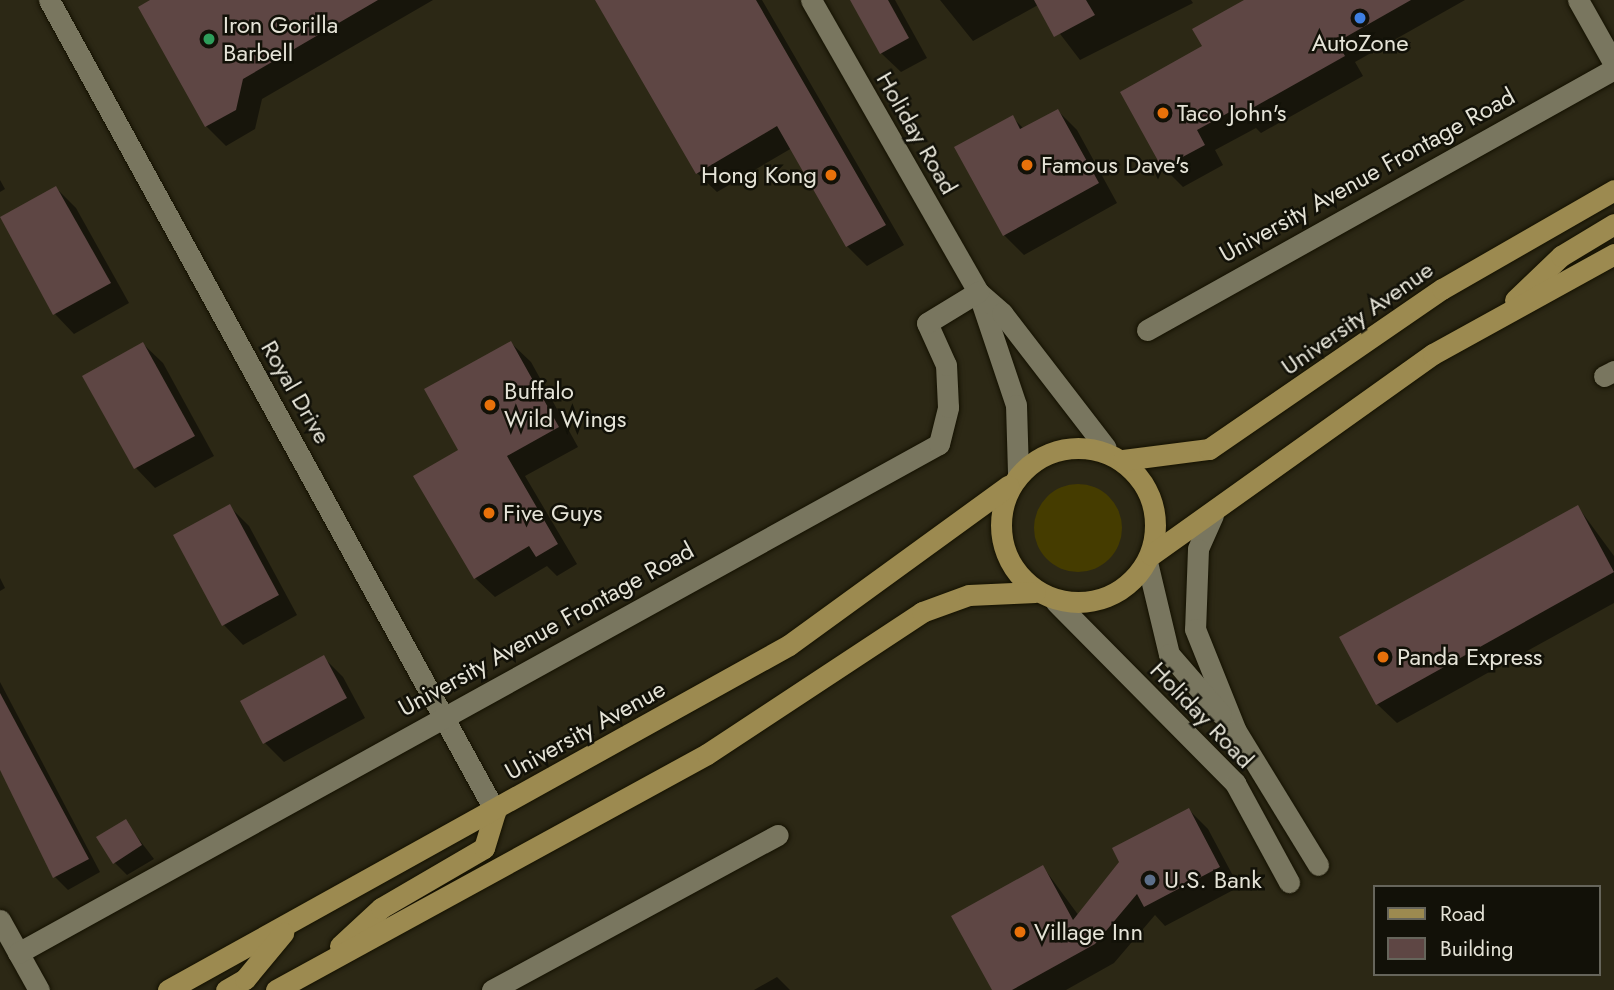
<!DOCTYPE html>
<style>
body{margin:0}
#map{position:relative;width:1614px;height:990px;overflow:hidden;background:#2c2815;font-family:Jost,sans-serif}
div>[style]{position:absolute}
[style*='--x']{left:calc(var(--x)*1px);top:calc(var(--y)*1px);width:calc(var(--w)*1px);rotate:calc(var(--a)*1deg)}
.green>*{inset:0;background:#453c00}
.round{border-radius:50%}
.shadow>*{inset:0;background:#0007}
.building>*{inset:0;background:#5e4644}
.roads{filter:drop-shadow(0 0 2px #141101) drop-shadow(0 0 2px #141101)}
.street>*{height:21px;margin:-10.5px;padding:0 10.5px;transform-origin:10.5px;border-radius:10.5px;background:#79765f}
.primary>*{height:21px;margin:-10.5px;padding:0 10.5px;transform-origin:10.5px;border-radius:10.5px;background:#9c8a50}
.primary>.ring{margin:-10.5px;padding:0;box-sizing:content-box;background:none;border:21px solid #9c8a50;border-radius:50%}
.dots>*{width:19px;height:19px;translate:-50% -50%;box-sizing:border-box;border:4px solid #121108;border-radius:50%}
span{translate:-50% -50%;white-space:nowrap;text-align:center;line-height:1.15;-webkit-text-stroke:5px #121108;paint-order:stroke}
.poi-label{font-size:24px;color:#e5e3d7}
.left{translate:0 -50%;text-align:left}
.right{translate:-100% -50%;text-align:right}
.street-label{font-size:24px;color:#e5e3d7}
.legend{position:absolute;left:1373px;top:885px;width:228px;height:91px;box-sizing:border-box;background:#121108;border:2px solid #66655b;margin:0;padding:9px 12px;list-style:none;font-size:21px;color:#e5e3d7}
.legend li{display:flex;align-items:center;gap:14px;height:35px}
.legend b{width:35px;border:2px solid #66655b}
</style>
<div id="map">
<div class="green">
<i class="round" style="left:1034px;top:484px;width:88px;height:88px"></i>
</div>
<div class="shadow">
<i style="clip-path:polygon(153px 0,433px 0,262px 99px,255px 129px,226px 146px,206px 126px)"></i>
<i style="clip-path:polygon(599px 0,762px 0,904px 245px,867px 266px,847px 246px,792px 148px,717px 192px,697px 173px)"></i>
<i style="clip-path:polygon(852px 0,895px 0,927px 58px,901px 72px,881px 53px)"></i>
<i style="clip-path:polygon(940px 0,1191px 0,1193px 3px,1080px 60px,1038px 5px,973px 41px)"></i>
<i style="clip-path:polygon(1245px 0,1465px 0,1355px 62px,1363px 76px,1261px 133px,1256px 128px,1215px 150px,1223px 165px,1183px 187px,1163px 167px,1204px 47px)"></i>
<i style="clip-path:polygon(1058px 111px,1077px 130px,1117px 203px,1024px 255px,1004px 235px,1012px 117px,1024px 129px)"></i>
<i style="clip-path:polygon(0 180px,5px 189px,0 192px)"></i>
<i style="clip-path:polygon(56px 188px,76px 208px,129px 303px,74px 334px,55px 314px)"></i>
<i style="clip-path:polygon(511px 343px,531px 362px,578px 447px,525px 476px,577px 564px,557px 576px,547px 566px,495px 597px,475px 578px,460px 450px)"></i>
<i style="clip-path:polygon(143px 344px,163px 363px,214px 456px,155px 488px,136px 468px,85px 376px)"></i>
<i style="clip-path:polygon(229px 506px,249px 526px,297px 615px,243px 645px,224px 625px,175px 536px)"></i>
<i style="clip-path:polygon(1578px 507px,1614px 556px,1614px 603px,1397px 723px,1377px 704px)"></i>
<i style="clip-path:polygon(0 578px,5px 588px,0 591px)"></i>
<i style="clip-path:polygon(323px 657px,343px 677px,365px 718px,284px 762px,265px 743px)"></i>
<i style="clip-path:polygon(0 682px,100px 872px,68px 890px,55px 877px,0 769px)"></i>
<i style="clip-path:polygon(1189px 810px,1208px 829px,1239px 887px,1165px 926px,1155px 915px,1114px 963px,1066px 990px,994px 990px,1043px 867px,1079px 916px)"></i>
<i style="clip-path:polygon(125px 821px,154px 859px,127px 875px,114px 862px)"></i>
<i style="clip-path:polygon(777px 977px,790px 990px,754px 990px)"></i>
</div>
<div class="building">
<i style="clip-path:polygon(150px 0,378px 0,243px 79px,236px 110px,205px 127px,138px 7px)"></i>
<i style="clip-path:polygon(595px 0,756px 0,886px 225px,846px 247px,777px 126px,696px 174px)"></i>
<i style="clip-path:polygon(850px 0,888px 0,909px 38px,880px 54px)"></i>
<i style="clip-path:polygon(1034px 0,1086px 0,1095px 15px,1054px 37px)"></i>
<i style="clip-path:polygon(1244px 0,1411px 0,1337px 42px,1345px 56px,1240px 115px,1237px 108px,1197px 130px,1205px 145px,1162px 168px,1120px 92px,1202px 46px,1192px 29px)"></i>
<i style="clip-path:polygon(1058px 109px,1099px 183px,1003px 236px,954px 147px,1013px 115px,1020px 129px)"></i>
<i style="clip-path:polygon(56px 186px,111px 283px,53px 315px,0 217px)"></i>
<i style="clip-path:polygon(511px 341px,559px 427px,507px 456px,558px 544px,536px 557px,529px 546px,474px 579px,413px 476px,458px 450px,424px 389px)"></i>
<i style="clip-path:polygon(143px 342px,195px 436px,134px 469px,82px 376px)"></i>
<i style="clip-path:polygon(230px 504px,279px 595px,222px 626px,173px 535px)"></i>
<i style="clip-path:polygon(1578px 505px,1614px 572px,1376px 705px,1339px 637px)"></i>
<i style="clip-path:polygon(324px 655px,347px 698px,263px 744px,240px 701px)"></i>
<i style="clip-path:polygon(0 693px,89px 859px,53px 878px,0 770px)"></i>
<i style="clip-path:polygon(1189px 808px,1220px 867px,1144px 907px,1137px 894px,1095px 944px,1012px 990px,992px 990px,951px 916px,1043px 865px,1073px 920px,1119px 862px,1112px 848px)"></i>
<i style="clip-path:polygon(126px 819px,142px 845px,113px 864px,96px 837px)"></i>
</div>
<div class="roads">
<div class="street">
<i style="--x:49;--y:0;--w:926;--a:61.19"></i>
<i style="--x:811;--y:0;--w:336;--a:60.2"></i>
<i style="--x:978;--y:292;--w:119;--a:71.4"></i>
<i style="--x:1016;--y:405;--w:69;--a:88.3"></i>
<i style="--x:1578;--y:0;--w:73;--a:60.6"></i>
<i style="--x:978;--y:292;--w:32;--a:41"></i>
<i style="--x:1002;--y:313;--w:170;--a:52.4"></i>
<i style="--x:1147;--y:330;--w:535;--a:-29.2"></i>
<i style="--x:1604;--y:376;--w:11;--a:-27"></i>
<i style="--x:1213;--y:515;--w:37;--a:114"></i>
<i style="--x:1198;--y:549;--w:80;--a:92.1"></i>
<i style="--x:1195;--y:629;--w:110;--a:68.1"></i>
<i style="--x:1236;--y:731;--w:157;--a:58.5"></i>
<i style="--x:1147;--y:562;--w:95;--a:76.6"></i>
<i style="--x:1169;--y:654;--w:79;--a:49.1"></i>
<i style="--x:1056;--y:602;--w:255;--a:45.3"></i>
<i style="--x:1235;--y:783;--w:113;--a:61.4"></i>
<i style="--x:0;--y:920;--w:80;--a:60.9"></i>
<i style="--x:18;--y:953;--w:1052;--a:-28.93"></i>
<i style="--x:939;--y:444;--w:38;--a:-76"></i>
<i style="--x:948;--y:407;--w:42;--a:-92.7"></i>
<i style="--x:946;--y:365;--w:46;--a:-114.3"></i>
<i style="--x:927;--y:323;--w:60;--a:-31.3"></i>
<i style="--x:492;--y:990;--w:325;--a:-28.5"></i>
</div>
<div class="primary">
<i style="--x:1515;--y:300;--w:64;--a:-43.7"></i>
<i style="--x:1561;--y:256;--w:62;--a:-31.1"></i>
<i class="ring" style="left:1001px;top:448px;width:133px;height:133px"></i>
<i style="--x:1123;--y:460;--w:87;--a:-7.3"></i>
<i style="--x:1209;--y:449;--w:283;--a:-34.5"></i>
<i style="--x:1442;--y:289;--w:198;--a:-29.9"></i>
<i style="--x:1151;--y:555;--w:346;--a:-35.5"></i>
<i style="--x:1433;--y:354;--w:207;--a:-28.9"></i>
<i style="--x:340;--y:946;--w:56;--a:-42.8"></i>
<i style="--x:381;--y:908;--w:119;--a:-30.2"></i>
<i style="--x:484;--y:848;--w:39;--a:-73"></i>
<i style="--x:168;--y:990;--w:710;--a:-29.05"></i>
<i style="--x:789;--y:645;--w:271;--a:-36"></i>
<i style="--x:226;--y:990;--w:22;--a:-30"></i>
<i style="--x:245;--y:979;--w:60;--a:-50.4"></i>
<i style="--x:276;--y:990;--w:491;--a:-28.7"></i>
<i style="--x:707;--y:754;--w:258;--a:-33.4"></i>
<i style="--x:922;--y:612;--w:50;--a:-19.9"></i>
<i style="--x:969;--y:595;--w:66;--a:-2.6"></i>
</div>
</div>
<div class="dots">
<i style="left:1360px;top:18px;background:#3f7fe0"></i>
<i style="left:209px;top:39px;background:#2e9e5b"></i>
<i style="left:1163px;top:113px;background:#e8710a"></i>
<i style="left:1027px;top:165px;background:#e8710a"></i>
<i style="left:831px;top:175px;background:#e8710a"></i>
<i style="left:490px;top:405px;background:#e8710a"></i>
<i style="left:489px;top:513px;background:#e8710a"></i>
<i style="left:1383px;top:657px;background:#e8710a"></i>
<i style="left:1150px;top:880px;background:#5c6f8a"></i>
<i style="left:1020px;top:932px;background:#e8710a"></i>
</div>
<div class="poi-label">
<span class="left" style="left:223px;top:39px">Iron Gorilla<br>Barbell</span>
<span style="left:1360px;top:43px">AutoZone</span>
<span class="left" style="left:1177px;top:113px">Taco John's</span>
<span class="left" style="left:1041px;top:165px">Famous Dave's</span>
<span class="right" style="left:817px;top:175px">Hong Kong</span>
<span class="left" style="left:504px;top:405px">Buffalo<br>Wild Wings</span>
<span class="left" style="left:503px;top:513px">Five Guys</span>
<span class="left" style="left:1397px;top:657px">Panda Express</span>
<span class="left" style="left:1164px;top:880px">U.S. Bank</span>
<span class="left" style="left:1034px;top:932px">Village Inn</span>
</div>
<div class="street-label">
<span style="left:917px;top:133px;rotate:60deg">Holiday Road</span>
<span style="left:1367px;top:175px;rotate:-29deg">University Avenue Frontage Road</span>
<span style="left:1357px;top:318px;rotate:-35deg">University Avenue</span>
<span style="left:296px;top:392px;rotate:60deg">Royal Drive</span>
<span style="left:546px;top:629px;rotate:-29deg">University Avenue Frontage Road</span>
<span style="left:1202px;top:715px;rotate:46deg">Holiday Road</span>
<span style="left:585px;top:730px;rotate:-29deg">University Avenue</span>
</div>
<ul class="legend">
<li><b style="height:9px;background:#9c8a50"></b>Road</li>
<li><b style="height:19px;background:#5e4644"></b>Building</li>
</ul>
</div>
